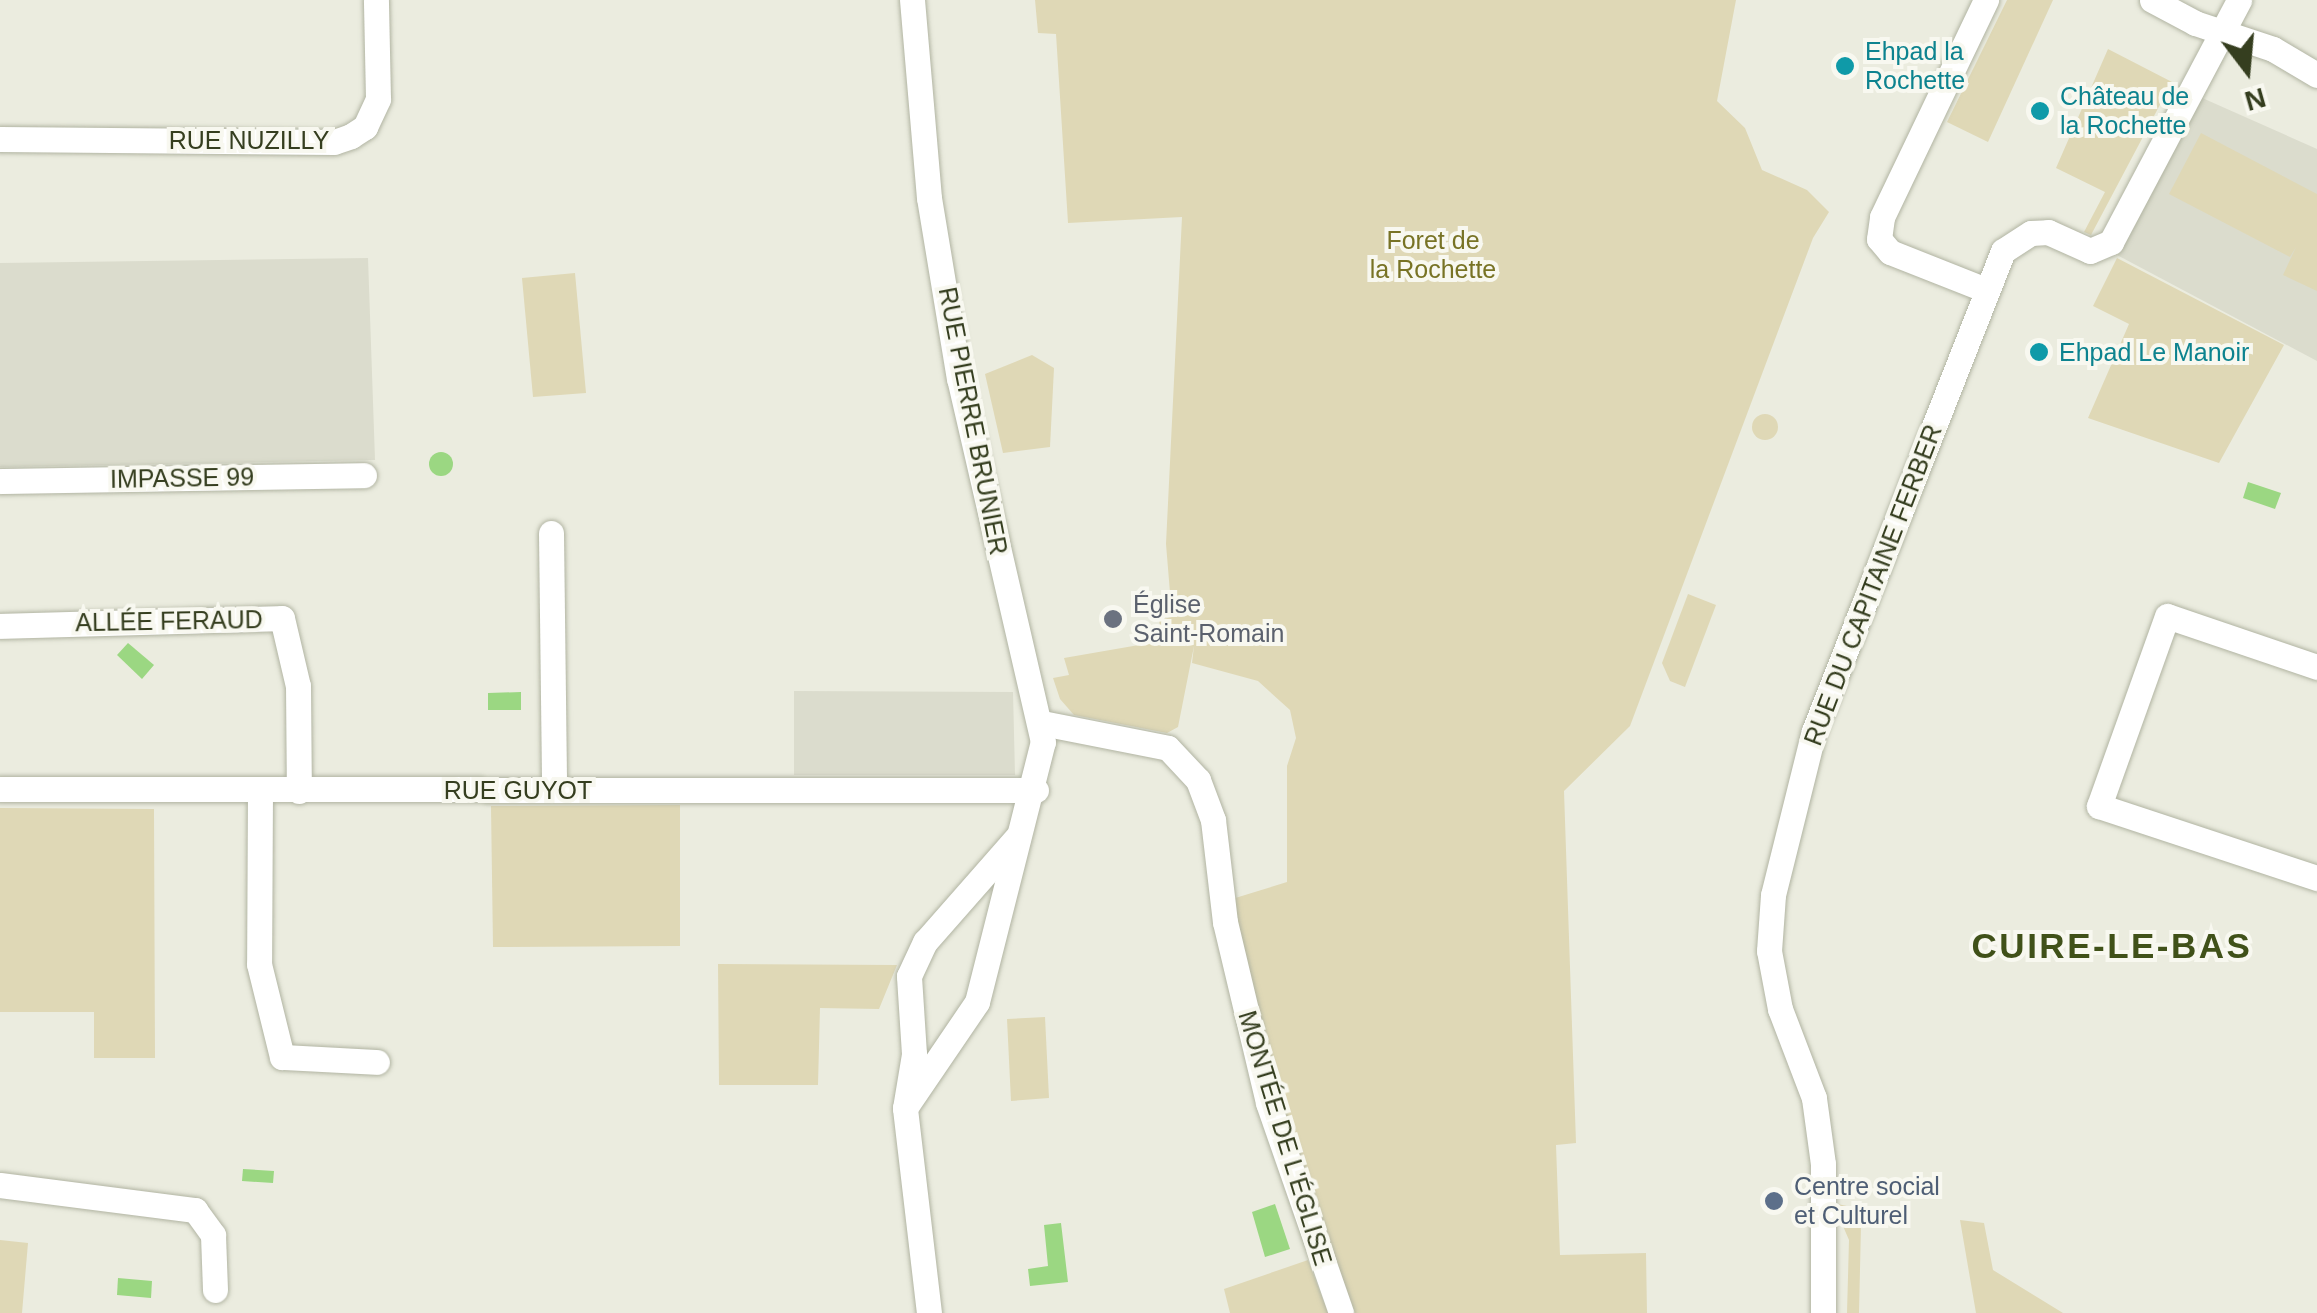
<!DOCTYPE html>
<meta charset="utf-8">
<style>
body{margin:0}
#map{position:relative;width:2317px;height:1313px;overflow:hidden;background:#ebecdf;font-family:Helvetica,sans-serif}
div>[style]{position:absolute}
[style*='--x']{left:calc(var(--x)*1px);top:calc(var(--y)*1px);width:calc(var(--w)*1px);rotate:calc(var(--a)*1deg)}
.built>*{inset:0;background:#dbdccd}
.green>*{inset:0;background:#dfd8b6}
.round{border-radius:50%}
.water>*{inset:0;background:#9bd782}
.roads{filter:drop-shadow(0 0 2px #b1b4a2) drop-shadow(0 0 2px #b1b4a2)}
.street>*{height:25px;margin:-12.5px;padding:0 12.5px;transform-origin:12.5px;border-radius:12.5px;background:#fff}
.dots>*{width:28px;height:28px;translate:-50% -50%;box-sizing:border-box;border:5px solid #f8f8f0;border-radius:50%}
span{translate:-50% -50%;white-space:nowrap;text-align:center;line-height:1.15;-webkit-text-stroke:8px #f8f8f0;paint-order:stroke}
.culture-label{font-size:25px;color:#0d838f}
.left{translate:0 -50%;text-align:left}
.street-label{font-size:25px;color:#353e1f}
.park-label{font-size:25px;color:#787325}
.worship-label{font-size:25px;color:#5b616d}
.service-label{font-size:25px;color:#4e5e75}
.district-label{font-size:35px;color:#405119;font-weight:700;letter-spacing:2.5px}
.north{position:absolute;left:2197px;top:20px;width:100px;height:100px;-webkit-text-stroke:8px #f8f8f0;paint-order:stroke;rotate:164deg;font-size:28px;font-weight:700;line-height:40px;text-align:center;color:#353e1f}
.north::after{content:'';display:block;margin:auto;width:35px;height:45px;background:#353e1f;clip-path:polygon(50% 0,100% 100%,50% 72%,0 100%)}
</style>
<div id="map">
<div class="built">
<i style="clip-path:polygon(2200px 97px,2317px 149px,2317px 361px,2117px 255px)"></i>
<i style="clip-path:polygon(368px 258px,375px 460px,0 467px,0 263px)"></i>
<i style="clip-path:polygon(794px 691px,1013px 692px,1015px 775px,794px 775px)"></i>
</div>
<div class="green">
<i style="clip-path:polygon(1035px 0,1736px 0,1717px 101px,1745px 128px,1762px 170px,1807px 190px,1829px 212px,1813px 238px,1630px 726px,1564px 791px,1576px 1143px,1556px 1145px,1560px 1255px,1646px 1253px,1647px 1313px,1354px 1313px,1274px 1095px,1232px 899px,1287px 882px,1287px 766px,1296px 738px,1290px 710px,1258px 681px,1192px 663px,1194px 646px,1178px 727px,1167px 733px,1074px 715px,1060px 699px,1053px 678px,1069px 675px,1064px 658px,1162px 641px,1186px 645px,1162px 640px,1159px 620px,1172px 617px,1166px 544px,1182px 217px,1068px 223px,1056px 34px,1038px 33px)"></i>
<i style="clip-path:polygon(2007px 0,2053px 0,1988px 142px,1947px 122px)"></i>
<i style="clip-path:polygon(2108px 49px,2172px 82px,2091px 235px,2084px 232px,2105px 192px,2056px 168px)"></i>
<i style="clip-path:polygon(2201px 133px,2317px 194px,2317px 291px,2283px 275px,2296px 247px,2290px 257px,2169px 194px)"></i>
<i style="clip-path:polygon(2117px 258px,2284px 345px,2219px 463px,2088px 418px,2129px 324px,2093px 306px)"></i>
<i style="clip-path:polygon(575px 273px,586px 393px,533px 397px,522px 278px)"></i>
<i style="clip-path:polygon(1032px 355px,1054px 368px,1050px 447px,1003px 453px,985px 374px)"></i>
<i class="round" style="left:1752px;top:414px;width:26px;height:26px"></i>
<i style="clip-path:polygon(1688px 594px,1716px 605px,1685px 687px,1670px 681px,1662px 663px)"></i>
<i style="clip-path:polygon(680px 805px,680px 946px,493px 947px,491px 806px)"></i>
<i style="clip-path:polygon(0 808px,154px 809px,155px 1058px,94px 1058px,94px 1012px,0 1012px)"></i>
<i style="clip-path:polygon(718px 964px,897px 965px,879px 1009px,820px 1008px,818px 1085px,719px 1085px)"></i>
<i style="clip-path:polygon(1045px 1017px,1049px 1098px,1011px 1101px,1007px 1019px)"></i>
<i style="clip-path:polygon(1833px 1203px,1856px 1208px,1861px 1226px,1859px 1313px,1847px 1313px,1849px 1240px)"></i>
<i style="clip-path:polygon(1960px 1220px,1984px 1223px,1993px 1270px,2063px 1313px,1976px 1313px)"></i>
<i style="clip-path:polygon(0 1240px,28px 1243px,22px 1313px,0 1313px)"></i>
<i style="clip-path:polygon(1308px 1260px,1328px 1313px,1230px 1313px,1224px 1289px)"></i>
</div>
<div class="water">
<i class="round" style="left:429px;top:452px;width:24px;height:24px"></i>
<i style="clip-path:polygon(2248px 482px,2281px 493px,2275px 509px,2243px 498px)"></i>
<i style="clip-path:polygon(128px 643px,154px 665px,142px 679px,117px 655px)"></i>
<i style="clip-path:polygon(521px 692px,521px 710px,488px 710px,488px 693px)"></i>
<i style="clip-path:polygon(243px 1169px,274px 1171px,273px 1183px,242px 1181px)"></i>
<i style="clip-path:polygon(1275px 1204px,1290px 1249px,1265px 1257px,1252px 1212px)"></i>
<i style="clip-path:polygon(1061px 1223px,1068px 1282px,1030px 1286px,1028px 1269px,1048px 1266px,1044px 1225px)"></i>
<i style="clip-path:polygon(118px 1278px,152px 1281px,151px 1298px,117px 1295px)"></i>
</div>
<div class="roads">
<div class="street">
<i style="--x:2152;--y:0;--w:49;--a:28.1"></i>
<i style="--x:2195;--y:23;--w:82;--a:18.4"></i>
<i style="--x:2273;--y:49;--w:51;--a:30.6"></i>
<i style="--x:0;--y:139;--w:334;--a:0.5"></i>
<i style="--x:334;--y:142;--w:18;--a:-19"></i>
<i style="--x:351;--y:136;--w:17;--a:-33"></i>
<i style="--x:365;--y:127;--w:31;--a:-65"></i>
<i style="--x:378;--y:99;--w:99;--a:-91.2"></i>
<i style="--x:1986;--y:290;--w:103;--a:-158.4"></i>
<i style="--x:1890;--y:252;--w:17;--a:-130"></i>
<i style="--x:1879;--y:239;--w:22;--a:-82"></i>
<i style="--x:1882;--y:217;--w:241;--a:-64.4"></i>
<i style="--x:0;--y:481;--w:364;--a:-0.9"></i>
<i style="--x:551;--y:533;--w:257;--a:89.3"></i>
<i style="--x:0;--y:626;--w:282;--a:-1.6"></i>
<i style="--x:282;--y:618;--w:70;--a:76.8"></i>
<i style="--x:298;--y:686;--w:105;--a:89.5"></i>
<i style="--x:2317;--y:667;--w:158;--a:-161.2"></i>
<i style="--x:2167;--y:616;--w:202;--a:109.7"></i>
<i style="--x:2099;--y:806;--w:230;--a:18.3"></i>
<i style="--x:1042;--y:723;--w:128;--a:11.2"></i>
<i style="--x:1168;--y:748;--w:44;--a:46.8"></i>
<i style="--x:1198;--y:780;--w:43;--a:69.4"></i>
<i style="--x:1213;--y:820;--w:103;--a:83.3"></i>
<i style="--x:1225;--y:922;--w:186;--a:76.6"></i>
<i style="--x:1268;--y:1103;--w:222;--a:70.8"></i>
<i style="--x:0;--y:789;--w:1036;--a:0.06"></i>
<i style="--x:260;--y:791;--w:173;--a:90.3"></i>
<i style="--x:259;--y:964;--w:96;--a:76.1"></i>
<i style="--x:282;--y:1057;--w:95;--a:3"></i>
<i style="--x:905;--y:1108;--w:128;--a:-55.8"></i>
<i style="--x:977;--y:1002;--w:268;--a:-75.8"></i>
<i style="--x:1043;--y:742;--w:373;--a:-103"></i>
<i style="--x:959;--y:379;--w:183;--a:-99.4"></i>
<i style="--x:929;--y:198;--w:199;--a:-94.9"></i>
<i style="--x:0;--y:1185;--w:197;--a:7.3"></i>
<i style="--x:195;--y:1210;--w:31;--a:54"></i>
<i style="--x:213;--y:1235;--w:55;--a:87.9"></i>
<i style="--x:929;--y:1313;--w:206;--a:-96.7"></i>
<i style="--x:905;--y:1108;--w:55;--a:-80.5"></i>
<i style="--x:914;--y:1054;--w:78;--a:-93.7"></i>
<i style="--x:909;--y:976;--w:38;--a:-65"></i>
<i style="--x:925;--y:942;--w:141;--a:-48.7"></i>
<i style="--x:1823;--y:1313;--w:149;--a:-90"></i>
<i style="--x:1823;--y:1164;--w:67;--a:-97.8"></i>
<i style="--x:1814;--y:1098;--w:95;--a:-110.9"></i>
<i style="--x:1780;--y:1009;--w:59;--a:-100.7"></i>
<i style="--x:1769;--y:951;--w:56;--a:-85.9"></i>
<i style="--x:1773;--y:895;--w:169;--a:-76"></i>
<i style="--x:1814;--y:731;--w:516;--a:-68.51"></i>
<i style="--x:2003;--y:251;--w:33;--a:-33"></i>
<i style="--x:2031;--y:233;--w:17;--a:-3"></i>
<i style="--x:2048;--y:232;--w:46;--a:24.3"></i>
<i style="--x:2090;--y:251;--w:23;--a:-23"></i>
<i style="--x:2111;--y:242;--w:274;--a:-62.1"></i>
</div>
</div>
<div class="dots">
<i style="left:1845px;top:66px;background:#0f9aa8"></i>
<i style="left:2040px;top:111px;background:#0f9aa8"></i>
<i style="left:2039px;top:352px;background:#0f9aa8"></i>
<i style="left:1113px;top:619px;background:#6b7280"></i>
<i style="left:1774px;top:1201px;background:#5c6f8a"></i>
</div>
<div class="culture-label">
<span class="left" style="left:1865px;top:66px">Ehpad la<br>Rochette</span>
<span class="left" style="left:2060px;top:111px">Château de<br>la Rochette</span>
<span class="left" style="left:2059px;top:352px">Ehpad Le Manoir</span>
</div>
<div class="street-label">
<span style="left:249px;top:140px">RUE NUZILLY</span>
<span style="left:973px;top:421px;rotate:79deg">RUE PIERRE BRUNIER</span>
<span style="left:182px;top:478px;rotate:-1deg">IMPASSE 99</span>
<span style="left:1873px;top:585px;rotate:-69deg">RUE DU CAPITAINE FERBER</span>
<span style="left:169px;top:621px;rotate:-1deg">ALLÉE FERAUD</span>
<span style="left:518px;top:790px">RUE GUYOT</span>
<span style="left:1285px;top:1138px;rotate:73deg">MONTÉE DE L'ÉGLISE</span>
</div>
<div class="park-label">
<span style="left:1433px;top:255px">Foret de<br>la Rochette</span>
</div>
<div class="worship-label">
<span class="left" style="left:1133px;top:619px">Église<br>Saint-Romain</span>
</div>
<div class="service-label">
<span class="left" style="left:1794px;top:1201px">Centre social<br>et Culturel</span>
</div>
<div class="district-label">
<span style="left:2112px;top:946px">CUIRE-LE-BAS</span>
</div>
<div class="north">N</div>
</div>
